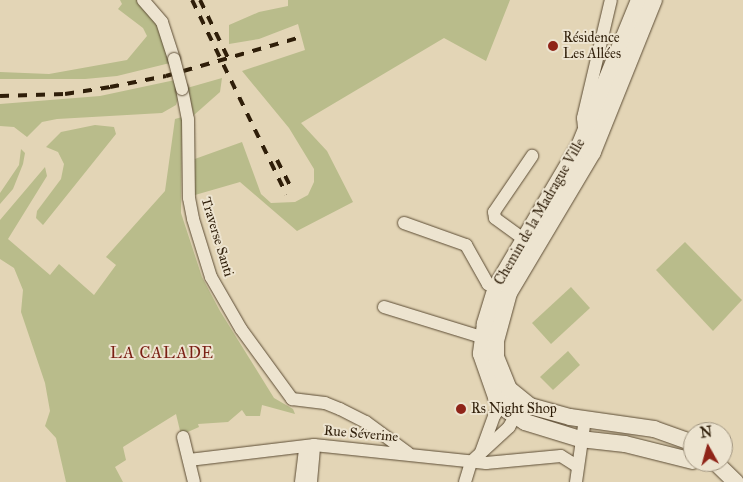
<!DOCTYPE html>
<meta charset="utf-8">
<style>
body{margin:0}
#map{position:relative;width:743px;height:482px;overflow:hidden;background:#e3d5b6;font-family:"IM FELL Great Primer",serif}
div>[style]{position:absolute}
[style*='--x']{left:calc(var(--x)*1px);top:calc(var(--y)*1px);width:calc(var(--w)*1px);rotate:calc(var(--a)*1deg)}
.green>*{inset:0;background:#b9bc8b}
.roads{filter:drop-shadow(0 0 1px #5c4c34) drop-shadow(0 0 1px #5c4c34)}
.minor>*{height:12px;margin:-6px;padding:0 6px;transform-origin:6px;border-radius:6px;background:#ede4d0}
.tertiary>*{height:16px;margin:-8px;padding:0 8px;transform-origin:8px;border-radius:8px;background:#ede4d0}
.rail>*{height:4px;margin-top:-2px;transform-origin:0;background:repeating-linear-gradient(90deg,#2f1e09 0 9px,transparent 0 18px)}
.bridges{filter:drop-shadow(0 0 1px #5c4c34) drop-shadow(0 0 1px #5c4c34)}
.minor-bridge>*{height:12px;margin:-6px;padding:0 6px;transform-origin:6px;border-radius:6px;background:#ede4d0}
.dots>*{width:14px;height:14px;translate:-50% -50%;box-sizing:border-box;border:2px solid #ede4d0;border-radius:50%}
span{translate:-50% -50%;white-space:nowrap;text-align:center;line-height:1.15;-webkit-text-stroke:4px #ede4d0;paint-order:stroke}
.poi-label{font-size:14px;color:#2f1e09}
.left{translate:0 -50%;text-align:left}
.street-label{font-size:14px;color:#2f1e09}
.quarter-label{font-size:16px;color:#7a1f14;letter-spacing:1px}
.north{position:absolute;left:683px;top:422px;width:50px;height:50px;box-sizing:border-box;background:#ede4d0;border:1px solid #a19580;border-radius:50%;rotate:353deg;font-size:14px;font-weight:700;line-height:20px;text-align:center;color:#2f1e09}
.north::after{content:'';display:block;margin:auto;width:18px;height:22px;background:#8f2418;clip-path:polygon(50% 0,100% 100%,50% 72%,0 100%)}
</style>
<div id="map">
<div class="green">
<i style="clip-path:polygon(120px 0,137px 0,162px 31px,170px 63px,117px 76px,85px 79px,0 79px,0 72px,49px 74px,127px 60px,147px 36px,143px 28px,118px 9px,122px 4px)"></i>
<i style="clip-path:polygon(288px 0,510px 0,486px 61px,444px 38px,301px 123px,327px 151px,353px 202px,297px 231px,240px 182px,195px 195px,192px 160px,242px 142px,261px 194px,271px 203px,295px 202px,308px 195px,314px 182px,314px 169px,289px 128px,242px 71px,305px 50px,298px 24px,259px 39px,229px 44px,229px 25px,259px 12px,288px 6px)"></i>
<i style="clip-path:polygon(222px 78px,220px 92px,194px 115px,187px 88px)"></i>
<i style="clip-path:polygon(175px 80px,179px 95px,176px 105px,162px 113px,57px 119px,42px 122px,27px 137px,14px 127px,0 126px,0 104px,100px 96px)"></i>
<i style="clip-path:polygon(182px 117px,181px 213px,202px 277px,220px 311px,274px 398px,293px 409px,295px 414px,262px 405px,260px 416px,246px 416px,242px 410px,228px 422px,198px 424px,199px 427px,181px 435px,176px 414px,123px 447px,126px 460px,115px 467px,123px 482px,66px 482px,56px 438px,45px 426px,50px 411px,45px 383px,21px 312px,23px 290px,14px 268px,0 259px,0 220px,45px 167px,47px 176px,8px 239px,50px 275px,59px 264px,94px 295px,116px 265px,106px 257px,165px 191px,175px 119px)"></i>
<i style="clip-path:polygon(95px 125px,114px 127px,116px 134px,43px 225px,36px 218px,37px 211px,61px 179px,64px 164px,58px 152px,46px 147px,61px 132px)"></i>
<i style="clip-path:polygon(21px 149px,25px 153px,23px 164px,13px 189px,0 204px,0 193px,19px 165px)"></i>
<i style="clip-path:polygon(685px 242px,742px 300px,713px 331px,656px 270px)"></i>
<i style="clip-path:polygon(571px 287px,590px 308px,551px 344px,532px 323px)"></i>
<i style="clip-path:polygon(568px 351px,580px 365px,553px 390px,540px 377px)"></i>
</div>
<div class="roads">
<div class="minor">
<i style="--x:143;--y:0;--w:29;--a:49"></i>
<i style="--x:162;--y:22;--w:39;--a:72"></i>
<i style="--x:182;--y:89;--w:31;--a:79"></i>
<i style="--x:188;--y:119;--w:79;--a:89.3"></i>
<i style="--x:189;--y:198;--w:21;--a:79"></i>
<i style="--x:193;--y:219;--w:61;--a:72.8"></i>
<i style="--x:211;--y:277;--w:60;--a:60"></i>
<i style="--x:241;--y:329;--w:87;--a:53.9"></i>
<i style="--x:292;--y:399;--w:33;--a:7"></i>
<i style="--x:325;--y:403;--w:16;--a:22"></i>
<i style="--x:340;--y:409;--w:29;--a:27"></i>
<i style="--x:366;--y:422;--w:52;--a:36.4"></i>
<i style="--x:584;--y:127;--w:9;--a:-96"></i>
<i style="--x:583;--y:118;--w:121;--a:-76.7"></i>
<i style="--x:404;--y:223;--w:66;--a:19.5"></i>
<i style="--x:466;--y:245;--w:45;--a:60.6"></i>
<i style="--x:488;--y:284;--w:17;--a:24"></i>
<i style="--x:525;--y:240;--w:37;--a:-144"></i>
<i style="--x:495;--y:218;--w:6;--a:-99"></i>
<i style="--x:494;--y:212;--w:68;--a:-55.8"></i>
<i style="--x:384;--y:307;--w:112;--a:17.1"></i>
<i style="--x:183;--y:437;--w:46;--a:76.3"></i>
<i style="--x:481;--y:452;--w:38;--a:-70"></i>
<i style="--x:494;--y:416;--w:21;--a:-53"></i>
<i style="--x:189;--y:460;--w:126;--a:-6.8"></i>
<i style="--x:314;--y:445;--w:173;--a:6"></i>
<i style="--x:486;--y:463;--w:75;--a:-5.3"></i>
<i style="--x:561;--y:456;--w:19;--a:32"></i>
<i style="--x:301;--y:482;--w:33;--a:-83"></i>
<i style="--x:311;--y:482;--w:37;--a:-85"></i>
<i style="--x:465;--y:482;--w:21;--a:-73"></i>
<i style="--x:471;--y:462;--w:52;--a:-42.6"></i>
<i style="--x:509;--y:427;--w:21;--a:-61"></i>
<i style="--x:576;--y:482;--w:64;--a:-81.9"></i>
</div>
<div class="tertiary">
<i style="--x:639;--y:0;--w:158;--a:112.3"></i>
<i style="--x:579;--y:146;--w:164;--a:120.5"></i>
<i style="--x:496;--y:287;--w:39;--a:107"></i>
<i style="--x:485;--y:324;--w:30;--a:98"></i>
<i style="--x:481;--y:354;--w:46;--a:70.8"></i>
<i style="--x:496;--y:397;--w:18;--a:49"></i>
<i style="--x:508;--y:411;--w:20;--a:33"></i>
<i style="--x:525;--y:422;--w:58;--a:17.2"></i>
<i style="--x:580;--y:439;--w:45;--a:6.3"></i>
<i style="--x:625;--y:444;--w:70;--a:14"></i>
<i style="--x:654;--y:0;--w:164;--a:111.9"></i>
<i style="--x:593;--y:152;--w:164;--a:120.8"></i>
<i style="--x:509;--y:293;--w:50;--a:105.2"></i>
<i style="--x:496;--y:341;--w:16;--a:90"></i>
<i style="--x:496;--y:357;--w:35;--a:68"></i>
<i style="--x:509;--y:389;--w:27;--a:39"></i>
<i style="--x:530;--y:406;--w:41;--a:15.4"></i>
<i style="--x:570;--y:417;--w:85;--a:8.1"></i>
<i style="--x:654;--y:429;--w:41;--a:19.7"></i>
<i style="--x:715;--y:462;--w:29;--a:44"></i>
</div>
</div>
<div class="rail">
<i style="--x:192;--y:0;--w:216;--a:64.1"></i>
<i style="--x:200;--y:0;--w:64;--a:64.2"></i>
<i style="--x:0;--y:96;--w:65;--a:-1.8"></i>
<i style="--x:65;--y:94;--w:46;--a:-8.8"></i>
<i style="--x:110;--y:87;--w:57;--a:-11.1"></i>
<i style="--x:166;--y:76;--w:141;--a:-16.1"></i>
<i style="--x:277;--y:160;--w:35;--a:63"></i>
</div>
<div class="bridges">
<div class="minor-bridge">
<i style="--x:174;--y:59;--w:31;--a:75"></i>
</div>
</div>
<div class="dots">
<i style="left:553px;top:46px;background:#8f2418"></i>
<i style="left:461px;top:409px;background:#8f2418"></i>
</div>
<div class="poi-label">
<span class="left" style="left:563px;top:46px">Résidence<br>Les Allées</span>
<span class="left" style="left:471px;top:409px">Rs Night Shop</span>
</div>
<div class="street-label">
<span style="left:540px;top:212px;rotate:-60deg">Chemin de la Madrague Ville</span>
<span style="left:217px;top:237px;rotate:73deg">Traverse Santi</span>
<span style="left:361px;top:434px;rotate:5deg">Rue Séverine</span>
</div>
<div class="quarter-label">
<span style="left:162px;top:353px">LA CALADE</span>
</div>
<div class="north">N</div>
</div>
